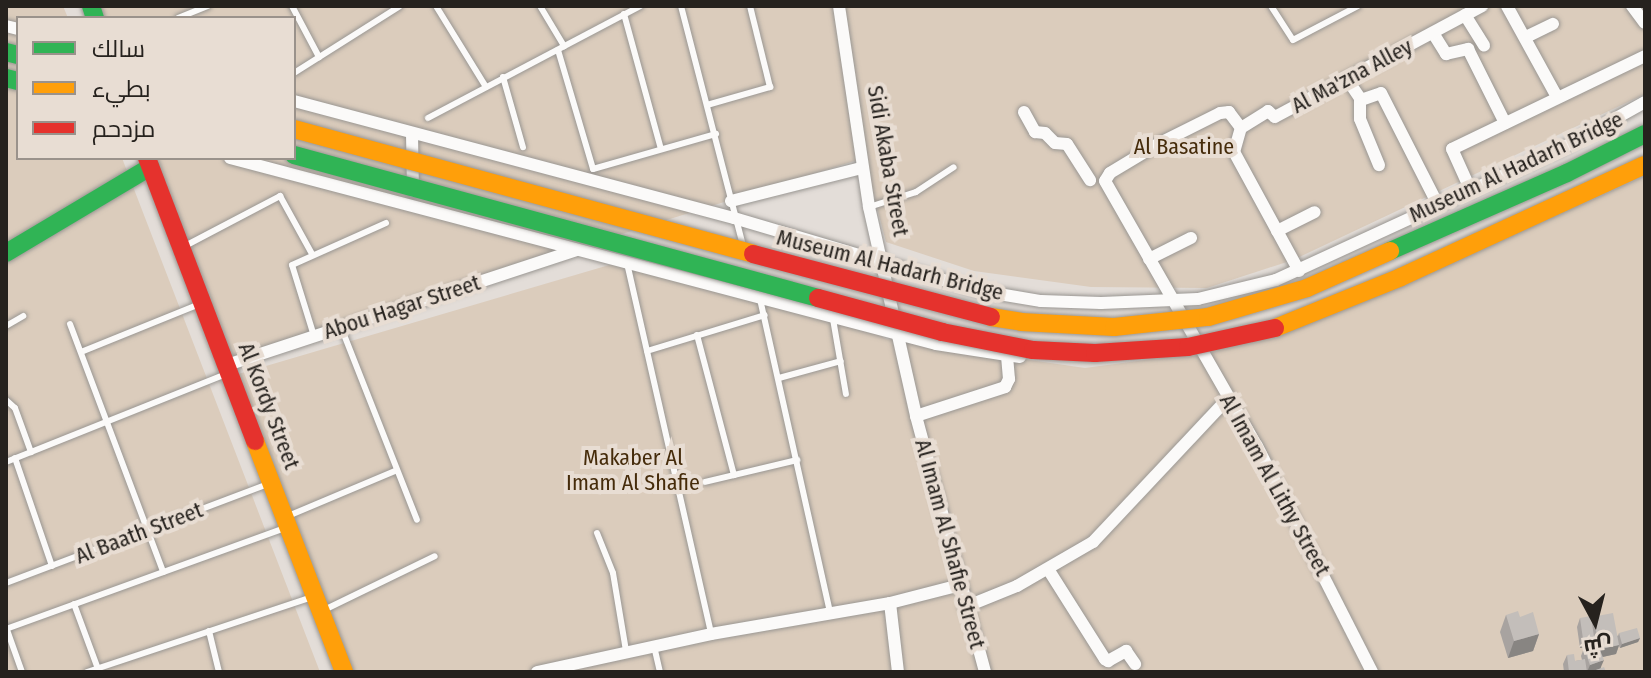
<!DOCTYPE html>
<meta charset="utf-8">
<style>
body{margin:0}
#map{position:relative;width:1651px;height:678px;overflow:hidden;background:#e3ddd8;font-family:"Fira Sans Condensed",Cairo,sans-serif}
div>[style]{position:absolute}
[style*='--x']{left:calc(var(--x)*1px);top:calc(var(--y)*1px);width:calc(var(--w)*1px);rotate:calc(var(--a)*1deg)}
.green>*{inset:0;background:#dbccbc}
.roads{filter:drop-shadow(0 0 2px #999692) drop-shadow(0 0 2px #999692)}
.lane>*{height:6px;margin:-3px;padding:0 3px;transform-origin:3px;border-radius:3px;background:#fbfaf9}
.street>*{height:12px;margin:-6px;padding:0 6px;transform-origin:6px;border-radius:6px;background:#fbfaf9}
.fast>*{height:18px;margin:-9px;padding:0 9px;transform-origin:9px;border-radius:9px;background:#30b455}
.slow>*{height:18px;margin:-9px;padding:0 9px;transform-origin:9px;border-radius:9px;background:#ff9f0a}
.jam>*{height:18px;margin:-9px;padding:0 9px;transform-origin:9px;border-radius:9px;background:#e5322d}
.bridges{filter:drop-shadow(0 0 2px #999692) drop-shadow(0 0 2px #999692)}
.fast-bridge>*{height:18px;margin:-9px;padding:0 9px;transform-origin:9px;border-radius:9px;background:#30b455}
.slow-bridge>*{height:18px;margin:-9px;padding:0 9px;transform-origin:9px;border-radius:9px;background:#ff9f0a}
.jam-bridge>*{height:18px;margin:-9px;padding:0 9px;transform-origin:9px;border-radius:9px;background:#e5322d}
.wall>*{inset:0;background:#a8a3a0}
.shaded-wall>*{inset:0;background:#888582}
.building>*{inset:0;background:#c3beba}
span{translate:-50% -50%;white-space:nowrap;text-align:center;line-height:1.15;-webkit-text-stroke:8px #e8ddd3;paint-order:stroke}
.street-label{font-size:22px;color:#26221e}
.park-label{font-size:22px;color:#452b0a}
.frame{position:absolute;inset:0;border:8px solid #26221e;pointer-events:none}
.legend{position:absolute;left:16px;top:16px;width:280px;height:144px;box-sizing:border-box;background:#e8ddd3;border:2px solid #9a928b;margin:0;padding:10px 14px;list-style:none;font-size:24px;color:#26221e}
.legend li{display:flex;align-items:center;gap:16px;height:40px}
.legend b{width:40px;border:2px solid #9a928b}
.north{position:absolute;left:1555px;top:582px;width:80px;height:80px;-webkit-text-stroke:6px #e8ddd3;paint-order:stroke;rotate:173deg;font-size:22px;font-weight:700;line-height:32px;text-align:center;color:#26221e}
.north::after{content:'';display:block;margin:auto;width:28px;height:36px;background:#26221e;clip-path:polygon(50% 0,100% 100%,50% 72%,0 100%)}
</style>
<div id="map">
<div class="green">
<i style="clip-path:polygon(6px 6px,63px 6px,68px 18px,18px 18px,18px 158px,122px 158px,320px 672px,6px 672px)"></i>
<i style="clip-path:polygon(97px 6px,1645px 6px,1645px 94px,1293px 260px,1207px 288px,1091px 287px,974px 271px,886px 242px,864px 158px,227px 358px,153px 158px,294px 158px,294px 18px,101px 18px)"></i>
<i style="clip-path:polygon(1645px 176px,1645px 672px,346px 672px,235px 375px,633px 258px,844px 314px,886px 339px,1085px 368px,1182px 355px,1389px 290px)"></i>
</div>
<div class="roads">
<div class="lane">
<i style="--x:292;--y:6;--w:58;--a:62.1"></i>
<i style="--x:436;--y:6;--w:95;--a:58.3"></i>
<i style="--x:540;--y:6;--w:47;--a:59"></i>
<i style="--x:681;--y:6;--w:248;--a:75.5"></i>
<i style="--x:1271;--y:6;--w:40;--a:57.1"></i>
<i style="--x:1293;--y:40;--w:73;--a:-27.6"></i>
<i style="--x:624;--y:14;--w:140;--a:74.7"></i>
<i style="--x:178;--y:18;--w:32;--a:-22"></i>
<i style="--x:558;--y:50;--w:124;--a:73.6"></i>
<i style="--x:593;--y:169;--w:128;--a:-15.9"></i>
<i style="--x:294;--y:73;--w:125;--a:-32.3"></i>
<i style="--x:503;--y:77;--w:73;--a:74.1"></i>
<i style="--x:707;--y:105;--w:66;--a:-15.9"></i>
<i style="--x:770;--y:87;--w:83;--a:-103.9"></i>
<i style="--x:428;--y:118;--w:240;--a:-27.8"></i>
<i style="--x:869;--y:207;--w:49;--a:-17.7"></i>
<i style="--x:916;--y:192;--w:45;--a:-33.3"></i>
<i style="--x:183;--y:247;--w:110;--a:-27.7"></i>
<i style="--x:280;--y:196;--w:66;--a:61.1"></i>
<i style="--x:627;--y:263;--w:380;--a:77.2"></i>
<i style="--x:760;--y:299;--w:321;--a:77.4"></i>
<i style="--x:833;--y:319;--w:76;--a:80.2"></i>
<i style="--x:70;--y:324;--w:265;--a:69.4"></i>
<i style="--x:6;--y:326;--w:20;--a:-30"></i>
<i style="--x:341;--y:327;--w:207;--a:68.5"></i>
<i style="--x:697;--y:335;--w:145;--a:75.2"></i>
<i style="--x:314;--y:336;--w:74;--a:-107.2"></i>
<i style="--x:292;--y:265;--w:103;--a:-24.1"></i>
<i style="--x:647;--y:351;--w:123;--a:-17"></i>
<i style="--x:81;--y:352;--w:128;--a:-22"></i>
<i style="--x:779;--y:378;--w:64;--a:-15.3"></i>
<i style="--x:6;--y:400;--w:12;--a:42"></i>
<i style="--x:15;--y:408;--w:47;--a:70"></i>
<i style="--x:15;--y:458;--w:114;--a:71.1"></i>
<i style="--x:6;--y:462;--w:237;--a:-21.8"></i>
<i style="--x:705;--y:482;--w:95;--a:-13.4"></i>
<i style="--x:288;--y:516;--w:116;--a:-22.8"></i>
<i style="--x:597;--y:533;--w:43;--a:68.2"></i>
<i style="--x:613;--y:573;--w:79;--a:80.5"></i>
<i style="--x:6;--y:583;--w:280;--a:-20.7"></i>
<i style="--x:74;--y:604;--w:69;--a:69.7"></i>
<i style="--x:324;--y:610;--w:123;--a:-25.9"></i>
<i style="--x:6;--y:627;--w:48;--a:70.4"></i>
<i style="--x:6;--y:629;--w:297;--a:-19.9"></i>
<i style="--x:209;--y:631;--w:42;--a:76.3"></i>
<i style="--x:654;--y:646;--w:27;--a:77"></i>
<i style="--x:87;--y:672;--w:237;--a:-18.4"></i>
</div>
<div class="street">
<i style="--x:839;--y:6;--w:203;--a:81.5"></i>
<i style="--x:869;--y:207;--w:214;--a:77.3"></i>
<i style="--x:916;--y:416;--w:265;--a:74.9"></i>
<i style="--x:1507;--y:6;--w:104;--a:61.2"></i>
<i style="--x:1632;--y:6;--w:21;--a:53"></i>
<i style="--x:1465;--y:15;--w:36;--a:58"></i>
<i style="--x:6;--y:26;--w:12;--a:14"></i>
<i style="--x:1433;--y:33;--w:25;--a:58"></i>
<i style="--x:1446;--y:54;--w:23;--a:-13"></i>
<i style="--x:1468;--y:49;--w:83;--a:63.4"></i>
<i style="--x:1526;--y:37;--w:30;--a:-26"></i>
<i style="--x:1347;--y:79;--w:25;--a:56"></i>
<i style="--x:1361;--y:100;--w:21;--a:-19"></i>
<i style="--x:1381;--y:93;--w:126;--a:63"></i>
<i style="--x:1360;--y:99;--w:20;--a:90"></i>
<i style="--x:1360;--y:119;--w:50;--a:67.6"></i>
<i style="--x:294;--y:101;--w:455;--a:14.9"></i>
<i style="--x:734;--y:218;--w:258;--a:16.5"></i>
<i style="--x:981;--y:291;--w:61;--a:9.5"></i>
<i style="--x:1041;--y:301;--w:60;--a:1.9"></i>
<i style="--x:1101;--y:303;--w:97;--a:-2.4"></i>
<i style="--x:1198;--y:299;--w:80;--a:-13.7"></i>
<i style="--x:1276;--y:280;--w:311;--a:-24.7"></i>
<i style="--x:1559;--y:150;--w:98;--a:-29.2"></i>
<i style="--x:1024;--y:112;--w:23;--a:61"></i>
<i style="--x:1035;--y:132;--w:10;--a:6"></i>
<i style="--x:1045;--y:133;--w:14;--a:45"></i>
<i style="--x:1055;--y:143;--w:12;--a:5"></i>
<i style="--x:1067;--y:144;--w:43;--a:57.4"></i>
<i style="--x:1241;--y:128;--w:20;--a:-127"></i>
<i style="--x:1229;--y:112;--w:9;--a:174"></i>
<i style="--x:1220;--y:113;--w:69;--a:153.4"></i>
<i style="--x:1158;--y:144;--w:56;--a:148.9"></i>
<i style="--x:1110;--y:173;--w:9;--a:122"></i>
<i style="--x:1105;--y:181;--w:305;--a:60.2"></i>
<i style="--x:1257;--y:446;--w:254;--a:63"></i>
<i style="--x:412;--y:134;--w:57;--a:89"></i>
<i style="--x:230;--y:158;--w:730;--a:14.76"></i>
<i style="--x:936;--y:344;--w:85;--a:8.8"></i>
<i style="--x:1471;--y:191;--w:46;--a:-114.3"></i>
<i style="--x:1452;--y:149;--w:214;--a:-25.7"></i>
<i style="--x:731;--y:201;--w:134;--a:-14.2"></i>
<i style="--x:1277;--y:231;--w:42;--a:-26.6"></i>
<i style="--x:1149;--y:259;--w:47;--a:-26.6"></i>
<i style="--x:1299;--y:271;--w:136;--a:-118.6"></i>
<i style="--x:1234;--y:152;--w:25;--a:-74"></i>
<i style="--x:1241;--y:128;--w:32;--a:-32"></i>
<i style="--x:1268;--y:111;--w:9;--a:41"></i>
<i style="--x:1275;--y:117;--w:235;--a:-28.2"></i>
<i style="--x:227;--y:365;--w:368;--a:-18.2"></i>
<i style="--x:916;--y:416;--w:94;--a:-18"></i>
<i style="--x:1005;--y:387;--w:9;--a:-63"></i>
<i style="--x:1009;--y:379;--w:23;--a:-95"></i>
<i style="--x:1048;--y:569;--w:107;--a:57.7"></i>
<i style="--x:1105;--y:659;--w:4;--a:34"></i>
<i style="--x:1108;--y:661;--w:21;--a:-29"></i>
<i style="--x:1126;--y:651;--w:16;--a:55"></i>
<i style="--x:890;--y:603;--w:69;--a:83.4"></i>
<i style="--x:965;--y:607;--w:56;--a:-22"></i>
<i style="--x:1017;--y:586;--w:88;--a:-30.1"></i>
<i style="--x:1093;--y:542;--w:197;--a:-46.8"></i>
<i style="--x:537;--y:672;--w:178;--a:-12.3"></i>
<i style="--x:711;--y:634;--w:182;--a:-9.8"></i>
<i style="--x:890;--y:603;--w:72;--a:-14.4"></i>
</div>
<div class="fast">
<i style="--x:91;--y:6;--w:13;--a:72"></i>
<i style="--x:6;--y:52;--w:12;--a:14"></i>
<i style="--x:6;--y:78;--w:12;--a:14"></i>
<i style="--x:6;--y:253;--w:168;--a:-30.8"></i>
</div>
<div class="slow">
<i style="--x:255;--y:441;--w:248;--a:68.9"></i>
</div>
<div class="jam">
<i style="--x:147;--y:158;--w:303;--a:69.1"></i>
</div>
</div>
<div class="bridges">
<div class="fast-bridge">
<i style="--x:294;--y:155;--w:543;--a:15.26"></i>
<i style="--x:1390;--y:251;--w:193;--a:-23.8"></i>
<i style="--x:1567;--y:173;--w:87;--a:-26.6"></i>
</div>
<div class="slow-bridge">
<i style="--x:294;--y:129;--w:476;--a:15.2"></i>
<i style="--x:991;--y:317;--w:30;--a:9"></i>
<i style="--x:1021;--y:322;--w:93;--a:3.1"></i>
<i style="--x:1114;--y:327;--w:95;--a:-6.1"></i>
<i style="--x:1208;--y:317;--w:103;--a:-16.3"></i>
<i style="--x:1307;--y:288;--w:91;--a:-24"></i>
<i style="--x:1275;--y:328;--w:136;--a:-22"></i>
<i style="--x:1401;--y:277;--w:268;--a:-24.7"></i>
</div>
<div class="jam-bridge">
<i style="--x:753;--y:254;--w:246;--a:14.8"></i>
<i style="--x:818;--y:298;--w:129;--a:15.3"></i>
<i style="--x:942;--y:332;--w:93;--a:11.2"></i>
<i style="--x:1033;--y:350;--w:62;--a:2.8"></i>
<i style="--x:1095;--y:353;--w:93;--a:-3.7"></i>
<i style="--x:1188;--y:347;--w:89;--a:-12.3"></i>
</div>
</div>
<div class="wall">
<i style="clip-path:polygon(1506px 615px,1520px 617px,1539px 634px,1533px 651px,1508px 658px,1500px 632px)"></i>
<i style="clip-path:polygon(1592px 617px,1618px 636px,1619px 633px,1640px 638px,1638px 642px,1620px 648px,1619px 646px,1616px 654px,1602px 657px,1601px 668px,1606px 672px,1595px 672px,1596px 671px,1564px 672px,1563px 664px,1567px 655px,1575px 661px,1582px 660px,1581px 656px,1584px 648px,1586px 647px,1580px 648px,1577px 627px,1580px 618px,1591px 620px)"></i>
</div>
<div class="shaded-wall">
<i style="clip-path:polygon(1539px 634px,1533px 651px,1508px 658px,1514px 641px)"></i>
<i style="clip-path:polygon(1594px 637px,1591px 646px,1580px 648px,1583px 639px)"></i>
<i style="clip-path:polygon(1640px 638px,1638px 642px,1620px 648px,1622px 644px)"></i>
<i style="clip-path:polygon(1619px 645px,1616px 654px,1598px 658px,1601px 649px)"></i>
<i style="clip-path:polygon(1604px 660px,1600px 669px,1587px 672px,1590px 665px)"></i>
</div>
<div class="building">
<i style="clip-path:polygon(1518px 611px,1520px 617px,1533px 612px,1539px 634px,1514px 641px,1506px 615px)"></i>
<i style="clip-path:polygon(1613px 613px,1619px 645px,1601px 649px,1592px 617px)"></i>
<i style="clip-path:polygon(1591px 616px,1594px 637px,1583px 639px,1580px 618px)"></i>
<i style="clip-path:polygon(1637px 628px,1640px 638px,1622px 644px,1619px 633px)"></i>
<i style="clip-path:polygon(1597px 643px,1604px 660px,1590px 665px,1584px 648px)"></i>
<i style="clip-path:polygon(1574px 654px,1575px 661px,1585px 659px,1587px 672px,1569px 672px,1567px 655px)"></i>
<i style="clip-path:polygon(1604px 667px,1606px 672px,1596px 672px,1596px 670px)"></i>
</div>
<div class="street-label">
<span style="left:1352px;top:76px;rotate:-28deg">Al Ma'zna Alley</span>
<span style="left:888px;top:161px;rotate:80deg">Sidi Akaba Street</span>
<span style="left:1516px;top:167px;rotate:-25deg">Museum Al Hadarh Bridge</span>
<span style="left:890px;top:265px;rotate:14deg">Museum Al Hadarh Bridge</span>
<span style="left:402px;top:307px;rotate:-18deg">Abou Hagar Street</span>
<span style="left:269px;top:406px;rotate:69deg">Al Kordy Street</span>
<span style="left:1275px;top:485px;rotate:61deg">Al Imam Al Lithy Street</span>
<span style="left:139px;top:533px;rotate:-21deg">Al Baath Street</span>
<span style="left:950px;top:544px;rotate:75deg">Al Imam Al Shafie Street</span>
</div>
<div class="park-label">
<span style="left:1184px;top:147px">Al Basatine</span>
<span style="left:633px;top:470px">Makaber Al<br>Imam Al Shafie</span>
</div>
<div class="frame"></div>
<ul class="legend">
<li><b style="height:10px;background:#30b455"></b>سالك</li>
<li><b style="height:10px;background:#ff9f0a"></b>بطيء</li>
<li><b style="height:10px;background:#e5322d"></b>مزدحم</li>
</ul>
<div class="north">ش</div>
</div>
